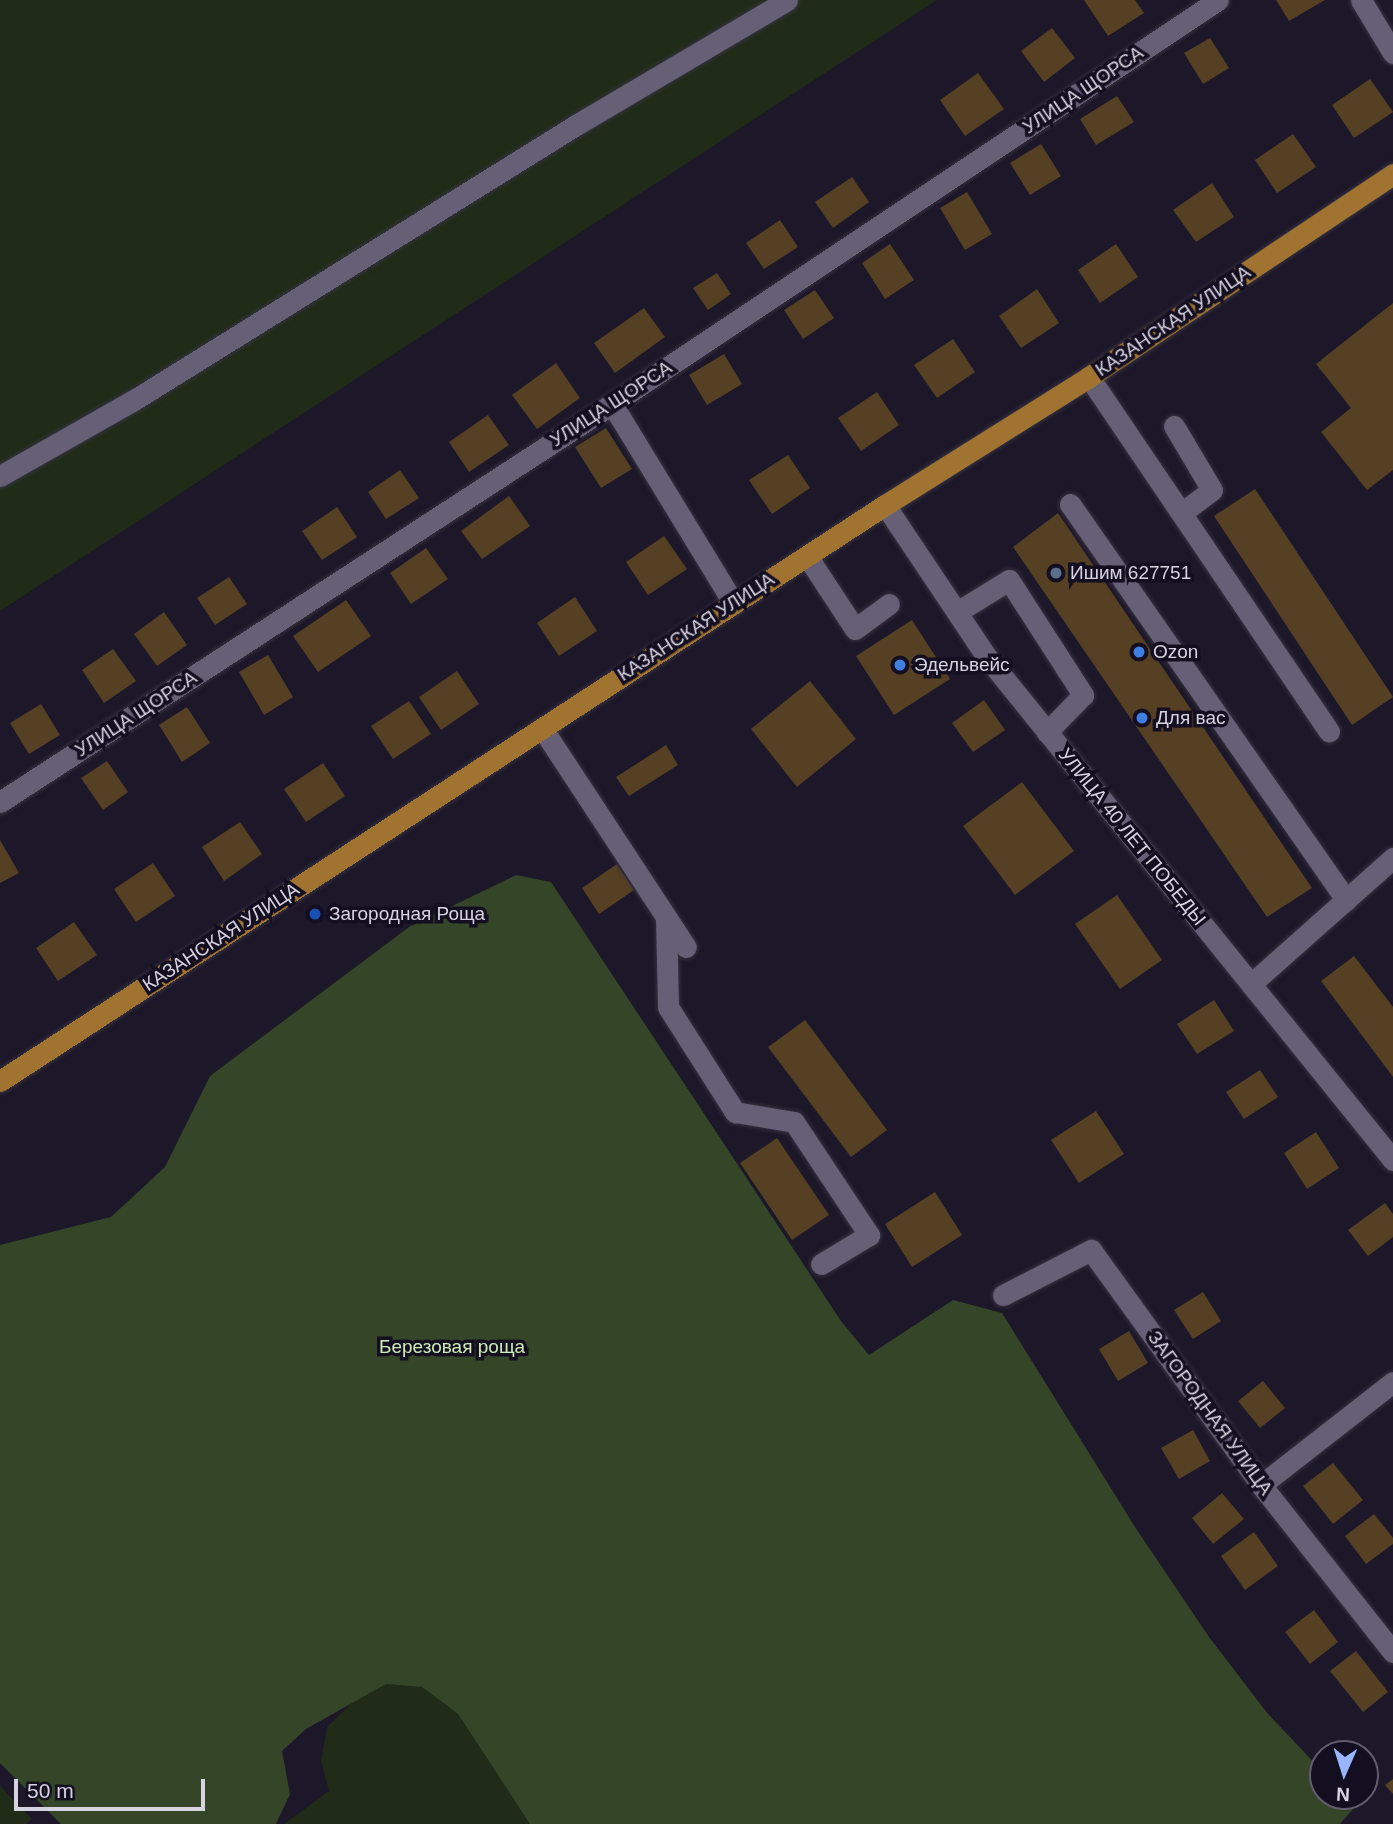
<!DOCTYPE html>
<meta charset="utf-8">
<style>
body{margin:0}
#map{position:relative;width:1393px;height:1824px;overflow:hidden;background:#1c1729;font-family:Arial,sans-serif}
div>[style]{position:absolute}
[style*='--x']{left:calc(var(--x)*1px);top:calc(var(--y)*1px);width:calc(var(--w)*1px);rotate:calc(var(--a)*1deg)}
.green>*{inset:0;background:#202c17}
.forest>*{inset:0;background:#354528}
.building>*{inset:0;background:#564024}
.roads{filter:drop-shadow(0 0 2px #35313f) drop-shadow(0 0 2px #35313f)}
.minor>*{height:21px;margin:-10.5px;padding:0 10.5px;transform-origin:10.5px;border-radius:10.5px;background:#666077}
.major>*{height:21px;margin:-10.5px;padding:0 10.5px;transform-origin:10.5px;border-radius:10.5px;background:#a07331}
.dots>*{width:19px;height:19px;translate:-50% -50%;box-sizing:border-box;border:4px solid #130e20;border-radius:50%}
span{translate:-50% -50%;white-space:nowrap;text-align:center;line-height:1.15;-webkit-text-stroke:7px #130e20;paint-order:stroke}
.street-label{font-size:19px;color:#d6d3e0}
.poi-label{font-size:19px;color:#d6d3e0}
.left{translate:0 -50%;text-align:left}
.park-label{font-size:19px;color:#ccecb4}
.north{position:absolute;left:1309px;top:1740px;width:70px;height:70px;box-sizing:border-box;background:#130e20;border:2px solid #615d6d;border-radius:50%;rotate:183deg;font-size:19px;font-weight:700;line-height:28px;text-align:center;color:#d6d3e0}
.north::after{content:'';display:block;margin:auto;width:24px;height:32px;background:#98b5fd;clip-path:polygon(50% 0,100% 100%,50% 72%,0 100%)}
.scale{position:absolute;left:14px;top:1779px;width:191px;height:32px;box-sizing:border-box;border:4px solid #d6d3e0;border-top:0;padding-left:9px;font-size:21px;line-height:24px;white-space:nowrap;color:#d6d3e0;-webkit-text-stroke:5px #130e20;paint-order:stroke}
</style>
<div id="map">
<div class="green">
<i style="clip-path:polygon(0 0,937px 0,0 611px)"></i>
<i style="clip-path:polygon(385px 1684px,422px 1687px,458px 1714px,530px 1824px,284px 1824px,329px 1791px,321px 1761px,327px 1727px,358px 1697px)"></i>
<i style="clip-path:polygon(0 1786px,32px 1819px,26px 1824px,0 1824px)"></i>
</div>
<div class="forest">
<i style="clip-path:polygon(516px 875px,551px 882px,841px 1321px,869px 1355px,953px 1300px,1002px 1313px,1135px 1527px,1209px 1637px,1268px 1714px,1323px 1772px,1323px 1796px,1344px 1796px,1353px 1809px,1340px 1824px,530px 1824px,458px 1714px,422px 1687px,386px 1684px,306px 1729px,282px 1751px,290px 1794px,276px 1824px,61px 1824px,0 1763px,0 1245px,111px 1217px,165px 1167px,210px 1076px,409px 927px)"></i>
</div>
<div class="building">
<i style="clip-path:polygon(1084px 0,1135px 0,1144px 13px,1108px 36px)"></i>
<i style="clip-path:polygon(1276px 0,1325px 0,1289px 21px)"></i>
<i style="clip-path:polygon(1052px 28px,1075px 58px,1044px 82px,1021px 51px)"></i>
<i style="clip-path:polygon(1210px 38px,1229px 68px,1203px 84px,1184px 53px)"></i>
<i style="clip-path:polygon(978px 73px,1004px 109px,965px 136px,940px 100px)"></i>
<i style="clip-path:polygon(1370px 79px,1393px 112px,1354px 138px,1332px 105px)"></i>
<i style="clip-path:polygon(1117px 96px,1134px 122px,1096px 145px,1080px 119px)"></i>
<i style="clip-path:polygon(1293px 134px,1316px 167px,1277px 193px,1255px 160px)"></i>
<i style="clip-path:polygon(1041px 144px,1061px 176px,1030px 195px,1010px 163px)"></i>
<i style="clip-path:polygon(852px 177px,869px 202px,833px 228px,815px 202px)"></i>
<i style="clip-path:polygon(1212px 183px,1234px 217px,1196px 242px,1173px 210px)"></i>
<i style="clip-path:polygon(967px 192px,992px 234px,965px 250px,940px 208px)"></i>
<i style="clip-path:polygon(780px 220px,798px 247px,764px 269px,746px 243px)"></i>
<i style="clip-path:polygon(890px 244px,914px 280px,885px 299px,862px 263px)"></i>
<i style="clip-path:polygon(1116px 244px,1138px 277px,1100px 303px,1078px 270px)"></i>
<i style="clip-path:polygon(717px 273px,731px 294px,708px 310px,693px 288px)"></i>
<i style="clip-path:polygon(1037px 289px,1059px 323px,1021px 348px,999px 316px)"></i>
<i style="clip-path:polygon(815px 290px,834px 318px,803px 339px,784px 310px)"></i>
<i style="clip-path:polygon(1393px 303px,1393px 470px,1367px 490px,1321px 432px,1351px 408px,1316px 364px)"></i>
<i style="clip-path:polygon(644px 308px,665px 337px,615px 373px,594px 343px)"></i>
<i style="clip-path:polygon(953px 339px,975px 372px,937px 398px,914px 365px)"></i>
<i style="clip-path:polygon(724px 354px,742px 384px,707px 405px,689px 375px)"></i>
<i style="clip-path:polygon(556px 363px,580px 398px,537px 429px,512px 395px)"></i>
<i style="clip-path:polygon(877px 392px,899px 425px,861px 451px,838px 418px)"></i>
<i style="clip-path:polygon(488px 415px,509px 445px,469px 472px,449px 442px)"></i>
<i style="clip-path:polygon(606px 428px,632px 469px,601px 488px,575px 447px)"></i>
<i style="clip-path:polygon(788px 455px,810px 488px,772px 514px,749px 480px)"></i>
<i style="clip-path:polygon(400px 470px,419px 498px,386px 519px,368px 492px)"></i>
<i style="clip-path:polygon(1255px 489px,1393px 697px,1352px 725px,1214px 516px)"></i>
<i style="clip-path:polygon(509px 496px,530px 526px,482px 559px,461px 531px)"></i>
<i style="clip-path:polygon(337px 507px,357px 537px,322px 560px,302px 531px)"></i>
<i style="clip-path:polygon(1058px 513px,1312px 888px,1267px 917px,1013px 547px)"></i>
<i style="clip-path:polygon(664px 536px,687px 569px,648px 595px,626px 562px)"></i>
<i style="clip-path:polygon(426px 548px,448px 579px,411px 604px,390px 573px)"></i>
<i style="clip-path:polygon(229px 577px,247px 604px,215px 625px,197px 598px)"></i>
<i style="clip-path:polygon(575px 597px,597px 631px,559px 656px,537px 623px)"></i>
<i style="clip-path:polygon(346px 600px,371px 636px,318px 672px,293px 636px)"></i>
<i style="clip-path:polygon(164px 612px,187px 645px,157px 666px,134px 634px)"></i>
<i style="clip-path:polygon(912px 620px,950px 679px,894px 715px,856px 656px)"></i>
<i style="clip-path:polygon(113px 649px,136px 681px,104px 703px,82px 670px)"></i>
<i style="clip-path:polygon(268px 655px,293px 697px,264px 715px,239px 672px)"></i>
<i style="clip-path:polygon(457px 671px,479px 704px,441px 730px,419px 697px)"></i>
<i style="clip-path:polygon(810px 681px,856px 739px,797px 787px,751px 729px)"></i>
<i style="clip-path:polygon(984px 700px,1005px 730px,973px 752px,952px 723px)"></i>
<i style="clip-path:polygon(409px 701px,431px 734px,393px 759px,371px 726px)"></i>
<i style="clip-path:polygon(41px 704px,60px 735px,29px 754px,10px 723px)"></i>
<i style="clip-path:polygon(187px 707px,210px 743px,182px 762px,159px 725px)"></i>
<i style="clip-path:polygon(666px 745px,678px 765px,629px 796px,616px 777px)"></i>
<i style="clip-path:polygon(107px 761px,128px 792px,103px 810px,81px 778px)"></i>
<i style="clip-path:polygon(323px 763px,345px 796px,306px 822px,284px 789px)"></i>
<i style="clip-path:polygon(1022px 782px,1074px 851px,1015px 895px,963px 826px)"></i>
<i style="clip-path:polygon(240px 822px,262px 854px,224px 881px,202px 847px)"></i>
<i style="clip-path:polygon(0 840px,19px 873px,0 883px)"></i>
<i style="clip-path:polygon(153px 863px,175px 896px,136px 922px,114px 889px)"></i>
<i style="clip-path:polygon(617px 864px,634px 890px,599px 914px,582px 888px)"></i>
<i style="clip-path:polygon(1117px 895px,1162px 960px,1120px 989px,1075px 924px)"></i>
<i style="clip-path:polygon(74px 922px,97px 955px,58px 981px,36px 948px)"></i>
<i style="clip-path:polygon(1354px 956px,1393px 1007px,1393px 1077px,1321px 981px)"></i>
<i style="clip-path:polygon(1214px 1000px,1234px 1031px,1197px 1054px,1177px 1024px)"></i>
<i style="clip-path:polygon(805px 1020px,887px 1130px,851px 1157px,768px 1047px)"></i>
<i style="clip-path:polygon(1260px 1070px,1278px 1097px,1244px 1119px,1226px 1092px)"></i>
<i style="clip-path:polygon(1096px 1111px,1124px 1154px,1079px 1183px,1051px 1140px)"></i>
<i style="clip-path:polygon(1316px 1132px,1339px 1168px,1307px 1189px,1284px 1153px)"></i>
<i style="clip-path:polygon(777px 1138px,829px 1215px,792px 1240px,740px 1163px)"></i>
<i style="clip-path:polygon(935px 1192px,962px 1235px,912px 1267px,885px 1224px)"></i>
<i style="clip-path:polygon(1385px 1203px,1393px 1214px,1393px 1237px,1368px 1256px,1348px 1230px)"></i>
<i style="clip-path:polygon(1203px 1292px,1221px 1321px,1193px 1339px,1174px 1310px)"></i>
<i style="clip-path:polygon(1129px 1331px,1148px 1363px,1118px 1381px,1099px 1349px)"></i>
<i style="clip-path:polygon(1263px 1381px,1285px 1408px,1260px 1428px,1238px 1401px)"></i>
<i style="clip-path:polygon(1193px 1430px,1210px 1461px,1179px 1479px,1161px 1448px)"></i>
<i style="clip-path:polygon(1333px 1463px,1363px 1500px,1333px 1524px,1303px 1486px)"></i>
<i style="clip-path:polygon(1222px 1493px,1244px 1519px,1213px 1544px,1192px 1518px)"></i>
<i style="clip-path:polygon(1374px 1514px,1393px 1538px,1393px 1544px,1366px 1564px,1345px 1536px)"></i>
<i style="clip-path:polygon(1254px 1532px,1278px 1566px,1245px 1590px,1221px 1556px)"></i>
<i style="clip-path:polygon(1314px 1610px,1338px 1642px,1310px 1664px,1285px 1632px)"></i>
<i style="clip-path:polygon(1356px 1651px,1388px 1692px,1363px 1712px,1330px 1671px)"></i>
<i style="clip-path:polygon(1393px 1779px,1393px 1794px,1385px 1785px)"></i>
</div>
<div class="roads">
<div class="minor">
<i style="--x:1361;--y:0;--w:62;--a:58.9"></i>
<i style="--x:1089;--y:377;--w:428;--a:55.9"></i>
<i style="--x:612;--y:404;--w:234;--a:58.6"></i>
<i style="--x:1174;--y:426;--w:74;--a:59.3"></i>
<i style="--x:1212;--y:490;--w:38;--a:143"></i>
<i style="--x:0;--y:476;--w:154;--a:-29.6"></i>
<i style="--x:134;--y:400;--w:521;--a:-31.89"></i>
<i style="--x:576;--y:125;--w:245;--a:-30.6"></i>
<i style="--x:1070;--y:504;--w:483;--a:55.1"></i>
<i style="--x:885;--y:505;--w:182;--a:56.2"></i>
<i style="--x:986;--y:656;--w:648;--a:51.08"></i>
<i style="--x:807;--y:556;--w:87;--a:56.7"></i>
<i style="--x:855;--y:629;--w:42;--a:-36.3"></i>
<i style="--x:957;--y:612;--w:61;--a:-31.6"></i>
<i style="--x:1009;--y:580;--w:137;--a:57.2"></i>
<i style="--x:1083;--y:695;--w:52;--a:134.2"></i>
<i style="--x:542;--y:728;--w:262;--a:56.7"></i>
<i style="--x:0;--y:802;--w:730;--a:-33.04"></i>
<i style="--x:612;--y:404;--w:728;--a:-33.69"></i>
<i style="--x:666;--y:917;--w:90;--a:88.7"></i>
<i style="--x:668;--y:1007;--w:125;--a:57.5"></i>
<i style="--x:735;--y:1112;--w:60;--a:9.6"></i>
<i style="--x:794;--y:1122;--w:136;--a:56.4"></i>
<i style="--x:869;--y:1235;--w:56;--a:148.9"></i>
<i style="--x:1251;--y:984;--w:190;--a:-41.6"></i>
<i style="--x:1003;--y:1295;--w:99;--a:-27.1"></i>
<i style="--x:1091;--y:1250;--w:290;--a:54.1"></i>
<i style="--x:1261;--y:1485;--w:213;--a:51.7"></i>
<i style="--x:1261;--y:1485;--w:167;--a:-38"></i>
</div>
<div class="major">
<i style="--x:0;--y:1081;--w:1056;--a:-33.06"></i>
<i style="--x:885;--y:505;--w:241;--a:-32.1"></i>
<i style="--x:1089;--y:377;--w:366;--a:-33.7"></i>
</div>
</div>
<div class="dots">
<i style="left:1056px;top:573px;background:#5c6f8a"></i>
<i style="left:1139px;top:652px;background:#3f7fe0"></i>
<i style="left:900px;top:665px;background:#3f7fe0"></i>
<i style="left:1142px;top:718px;background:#3f7fe0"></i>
<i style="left:315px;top:914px;background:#1a4fb4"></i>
</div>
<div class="street-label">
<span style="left:1083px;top:90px;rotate:-34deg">УЛИЦА ЩОРСА</span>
<span style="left:1173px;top:321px;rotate:-34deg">КАЗАНСКАЯ УЛИЦА</span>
<span style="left:611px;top:404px;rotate:-33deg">УЛИЦА ЩОРСА</span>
<span style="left:696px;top:627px;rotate:-33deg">КАЗАНСКАЯ УЛИЦА</span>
<span style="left:136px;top:714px;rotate:-33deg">УЛИЦА ЩОРСА</span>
<span style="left:1132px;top:837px;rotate:51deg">УЛИЦА 40 ЛЕТ ПОБЕДЫ</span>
<span style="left:221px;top:937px;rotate:-33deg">КАЗАНСКАЯ УЛИЦА</span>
<span style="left:1210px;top:1413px;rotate:54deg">ЗАГОРОДНАЯ УЛИЦА</span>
</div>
<div class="poi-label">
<span class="left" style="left:1070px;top:573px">Ишим 627751</span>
<span class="left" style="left:1153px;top:652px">Ozon</span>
<span class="left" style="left:914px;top:665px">Эдельвейс</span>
<span class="left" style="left:1156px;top:718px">Для вас</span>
<span class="left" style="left:329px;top:914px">Загородная Роща</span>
</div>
<div class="park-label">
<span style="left:452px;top:1347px">Березовая роща</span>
</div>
<div class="north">N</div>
<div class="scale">50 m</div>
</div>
